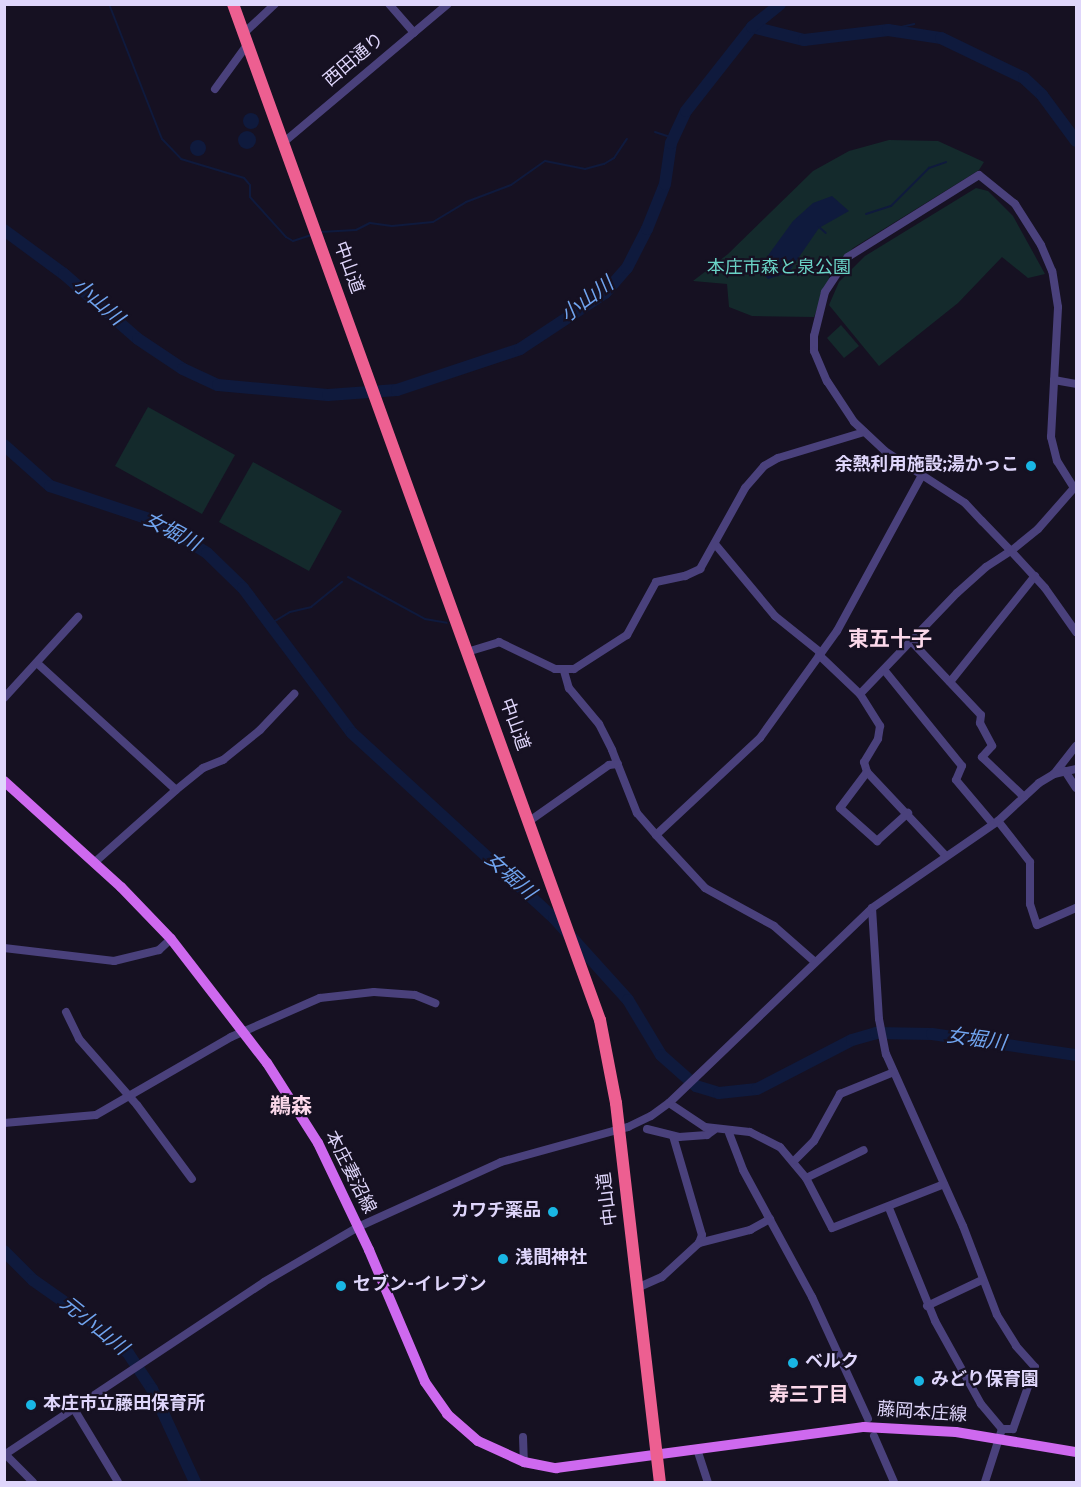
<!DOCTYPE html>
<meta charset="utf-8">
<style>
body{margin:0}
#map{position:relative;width:1081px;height:1487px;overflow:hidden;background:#161122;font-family:Overpass,"Noto Sans JP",sans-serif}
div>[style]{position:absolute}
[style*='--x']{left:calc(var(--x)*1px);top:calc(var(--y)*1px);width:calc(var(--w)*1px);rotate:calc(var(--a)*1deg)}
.green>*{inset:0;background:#142a2c}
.water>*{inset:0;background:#0f1a3d}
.round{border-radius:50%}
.stream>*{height:2px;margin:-1px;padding:0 1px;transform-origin:1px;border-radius:1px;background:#0f1a3d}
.river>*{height:12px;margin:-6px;padding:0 6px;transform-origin:6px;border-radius:6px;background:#0f1a3d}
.minor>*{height:8px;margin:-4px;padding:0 4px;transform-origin:4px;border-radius:4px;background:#4a417c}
.major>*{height:10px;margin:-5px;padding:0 5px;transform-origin:5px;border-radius:5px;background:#ce69ef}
.highway>*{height:12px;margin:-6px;padding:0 6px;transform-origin:6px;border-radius:6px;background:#ed5f91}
.dots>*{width:16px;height:16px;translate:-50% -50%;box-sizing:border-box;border:3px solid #161122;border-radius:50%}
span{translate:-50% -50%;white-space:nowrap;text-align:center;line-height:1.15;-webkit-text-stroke:4.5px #161122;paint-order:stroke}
.street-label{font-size:18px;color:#dfd6fb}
.park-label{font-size:18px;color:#6ad3c6}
.poi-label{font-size:18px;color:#dfd6fb;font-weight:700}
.right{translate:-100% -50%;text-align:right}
.left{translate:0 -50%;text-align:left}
.water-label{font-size:20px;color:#70a4ef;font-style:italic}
.neighbourhood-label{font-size:20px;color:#fbd8ea;font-weight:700}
.quarter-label{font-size:21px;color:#fbd8ea;font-weight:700}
.frame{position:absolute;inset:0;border:6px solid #dfd6fb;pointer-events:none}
</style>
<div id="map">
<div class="green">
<i style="clip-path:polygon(889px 140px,938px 141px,984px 162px,979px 170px,853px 248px,832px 271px,814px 317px,752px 316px,729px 307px,727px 284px,693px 281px,728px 254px,813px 171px,849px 151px)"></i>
<i style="clip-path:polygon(976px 188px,988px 191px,1013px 216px,1045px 274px,1028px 278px,1002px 257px,958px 303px,879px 366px,829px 305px,839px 282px,865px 256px)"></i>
<i style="clip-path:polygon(841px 325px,859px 346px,844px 358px,827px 338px)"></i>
<i style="clip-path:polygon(148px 407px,235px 455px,202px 514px,115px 466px)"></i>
<i style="clip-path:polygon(253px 462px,342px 511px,309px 571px,219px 522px)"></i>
</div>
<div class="water">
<i class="round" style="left:243px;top:113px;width:16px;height:16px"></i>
<i class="round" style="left:238px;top:131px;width:18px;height:18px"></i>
<i class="round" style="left:190px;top:140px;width:16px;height:16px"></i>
<i style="clip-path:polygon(832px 196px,849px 211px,819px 228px,788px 273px,768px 279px,763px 273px,764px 261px,793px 221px,813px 203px)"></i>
</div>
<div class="stream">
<i style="--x:109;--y:4;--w:145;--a:68.6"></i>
<i style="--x:162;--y:139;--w:28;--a:46"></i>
<i style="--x:181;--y:159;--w:66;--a:16.8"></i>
<i style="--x:244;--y:178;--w:9;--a:49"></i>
<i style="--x:250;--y:185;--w:12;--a:90"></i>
<i style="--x:250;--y:197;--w:54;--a:48"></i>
<i style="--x:286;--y:237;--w:8;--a:30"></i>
<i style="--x:293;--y:241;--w:20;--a:-18"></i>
<i style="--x:888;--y:30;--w:27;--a:-13"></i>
<i style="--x:655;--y:132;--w:20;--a:18"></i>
<i style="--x:866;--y:214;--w:26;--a:-18"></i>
<i style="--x:891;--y:206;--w:54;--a:-45"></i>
<i style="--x:929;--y:168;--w:18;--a:-19"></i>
<i style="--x:819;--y:227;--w:9;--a:41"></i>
<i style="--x:320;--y:232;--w:36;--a:-3"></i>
<i style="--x:356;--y:230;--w:16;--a:-27"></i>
<i style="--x:370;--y:223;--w:22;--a:8"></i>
<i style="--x:392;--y:226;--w:41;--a:-5.6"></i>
<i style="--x:433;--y:222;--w:39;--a:-31"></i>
<i style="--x:466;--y:202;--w:48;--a:-20.7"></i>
<i style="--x:511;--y:185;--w:42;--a:-35.2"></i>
<i style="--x:545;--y:161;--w:41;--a:11.3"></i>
<i style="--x:585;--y:169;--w:20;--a:-15"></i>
<i style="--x:604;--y:164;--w:12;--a:-31"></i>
<i style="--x:614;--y:158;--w:23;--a:-56"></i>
<i style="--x:348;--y:577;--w:88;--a:28.6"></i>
<i style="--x:425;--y:619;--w:22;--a:10"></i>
<i style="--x:270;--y:624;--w:23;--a:-31"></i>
<i style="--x:290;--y:612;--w:22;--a:-13"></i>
<i style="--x:311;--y:607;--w:40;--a:-39"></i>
</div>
<div class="river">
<i style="--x:752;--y:27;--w:54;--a:14"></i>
<i style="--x:804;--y:40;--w:85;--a:-6.8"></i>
<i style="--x:888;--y:30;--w:54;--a:8.6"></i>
<i style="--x:941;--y:38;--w:92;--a:25.7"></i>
<i style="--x:1024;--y:78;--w:25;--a:43"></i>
<i style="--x:1042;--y:95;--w:57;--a:53.5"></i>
<i style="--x:4;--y:230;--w:74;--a:36.3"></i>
<i style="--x:64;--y:274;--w:98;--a:41.3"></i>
<i style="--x:138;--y:339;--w:54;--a:33.7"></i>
<i style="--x:183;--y:369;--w:38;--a:25"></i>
<i style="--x:218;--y:385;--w:110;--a:5.2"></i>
<i style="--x:328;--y:395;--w:69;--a:-4.1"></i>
<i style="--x:397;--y:390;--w:130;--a:-18.4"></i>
<i style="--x:520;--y:349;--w:102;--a:-33.4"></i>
<i style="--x:605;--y:293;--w:33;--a:-49"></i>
<i style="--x:627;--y:268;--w:44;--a:-62.9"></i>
<i style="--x:647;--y:229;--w:48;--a:-68.2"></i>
<i style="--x:665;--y:184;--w:41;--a:-81.7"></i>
<i style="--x:671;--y:143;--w:35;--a:-65"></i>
<i style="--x:686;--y:111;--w:107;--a:-51.8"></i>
<i style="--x:752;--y:27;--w:36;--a:-39"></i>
<i style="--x:4;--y:445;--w:62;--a:41.7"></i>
<i style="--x:50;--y:486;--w:114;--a:18.4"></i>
<i style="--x:158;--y:522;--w:58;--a:32.3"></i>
<i style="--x:207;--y:553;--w:50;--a:44.2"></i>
<i style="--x:243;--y:588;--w:181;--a:53.1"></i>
<i style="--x:352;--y:733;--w:274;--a:42.5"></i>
<i style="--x:554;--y:918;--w:110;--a:47.9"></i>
<i style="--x:628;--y:1000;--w:64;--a:59"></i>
<i style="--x:661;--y:1055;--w:47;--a:41.5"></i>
<i style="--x:696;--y:1086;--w:24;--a:17"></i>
<i style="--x:719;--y:1093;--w:38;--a:-6"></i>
<i style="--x:757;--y:1089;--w:107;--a:-27.3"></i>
<i style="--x:852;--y:1040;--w:25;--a:-16"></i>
<i style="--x:876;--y:1033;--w:56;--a:1"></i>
<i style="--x:932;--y:1034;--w:146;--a:8.3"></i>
<i style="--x:4;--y:1251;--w:41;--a:45"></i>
<i style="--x:33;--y:1280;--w:70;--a:35.1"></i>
<i style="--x:90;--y:1320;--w:50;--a:41"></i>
<i style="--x:128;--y:1353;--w:43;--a:56.3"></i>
<i style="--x:152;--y:1389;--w:102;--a:65.2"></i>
</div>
<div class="minor">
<i style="--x:389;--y:4;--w:38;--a:49"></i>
<i style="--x:243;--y:34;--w:44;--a:-43.2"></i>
<i style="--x:215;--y:89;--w:54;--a:-54"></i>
<i style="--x:284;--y:142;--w:214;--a:-40.1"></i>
<i style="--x:1054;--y:380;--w:22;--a:10"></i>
<i style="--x:715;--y:544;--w:94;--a:50.2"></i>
<i style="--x:775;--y:616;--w:59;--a:38.8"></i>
<i style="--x:912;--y:642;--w:100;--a:46.6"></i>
<i style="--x:981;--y:715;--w:8;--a:97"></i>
<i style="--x:980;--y:723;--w:26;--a:62"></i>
<i style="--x:992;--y:746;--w:15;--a:132"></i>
<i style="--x:982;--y:757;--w:58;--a:43.6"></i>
<i style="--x:467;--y:652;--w:34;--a:-17"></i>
<i style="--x:499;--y:642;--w:62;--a:25.7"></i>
<i style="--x:555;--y:669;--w:19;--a:0"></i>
<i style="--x:574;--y:669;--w:63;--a:-32.7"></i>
<i style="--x:627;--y:635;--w:60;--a:-61.3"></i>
<i style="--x:656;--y:582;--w:30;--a:-12"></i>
<i style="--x:685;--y:576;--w:17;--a:-25"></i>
<i style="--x:700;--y:569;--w:93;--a:-60.9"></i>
<i style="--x:745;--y:488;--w:29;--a:-49"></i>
<i style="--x:764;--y:466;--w:16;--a:-30"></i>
<i style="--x:778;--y:458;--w:90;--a:-16.8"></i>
<i style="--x:819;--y:655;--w:57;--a:43.6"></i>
<i style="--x:860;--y:694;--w:38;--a:58"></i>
<i style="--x:880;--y:726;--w:13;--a:99"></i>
<i style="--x:878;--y:739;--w:27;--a:121"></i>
<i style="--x:864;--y:762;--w:10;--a:73"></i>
<i style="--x:867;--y:772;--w:115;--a:46.8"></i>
<i style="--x:37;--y:663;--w:188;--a:42.4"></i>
<i style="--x:564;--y:671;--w:18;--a:74"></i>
<i style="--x:569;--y:688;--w:47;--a:50.2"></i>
<i style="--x:599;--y:724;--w:29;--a:63"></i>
<i style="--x:612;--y:750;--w:68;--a:68.4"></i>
<i style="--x:637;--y:813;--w:29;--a:49"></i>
<i style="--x:656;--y:835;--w:72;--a:47.2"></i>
<i style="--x:705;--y:888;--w:79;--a:28.8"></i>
<i style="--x:774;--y:926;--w:53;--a:41.2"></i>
<i style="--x:885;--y:671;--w:122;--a:51"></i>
<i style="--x:962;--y:766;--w:15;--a:113"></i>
<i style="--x:956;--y:780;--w:57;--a:49.9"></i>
<i style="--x:950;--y:682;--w:136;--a:-51.3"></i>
<i style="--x:860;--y:694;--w:140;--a:-46.2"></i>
<i style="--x:957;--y:593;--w:39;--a:-42"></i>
<i style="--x:986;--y:567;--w:30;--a:-33"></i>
<i style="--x:1011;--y:551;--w:35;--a:-39"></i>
<i style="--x:1038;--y:529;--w:55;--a:-48.7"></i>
<i style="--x:1074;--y:488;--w:32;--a:-122"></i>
<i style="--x:1057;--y:461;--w:25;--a:-104"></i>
<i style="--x:1051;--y:437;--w:130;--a:-86.9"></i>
<i style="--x:1058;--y:307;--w:36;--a:-99"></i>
<i style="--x:1052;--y:271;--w:28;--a:-113"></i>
<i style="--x:1041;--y:245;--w:49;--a:-122.4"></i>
<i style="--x:1015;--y:204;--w:46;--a:-141.1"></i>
<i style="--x:979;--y:175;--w:155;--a:148"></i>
<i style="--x:848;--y:257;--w:42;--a:123.3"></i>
<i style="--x:825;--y:292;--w:45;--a:104"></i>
<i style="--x:814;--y:336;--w:15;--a:90"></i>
<i style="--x:814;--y:351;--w:33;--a:67"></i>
<i style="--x:827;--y:381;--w:49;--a:56.6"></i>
<i style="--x:854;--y:422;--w:42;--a:43.1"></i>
<i style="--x:885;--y:451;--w:95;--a:33"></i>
<i style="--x:965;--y:503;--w:25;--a:47"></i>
<i style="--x:982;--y:521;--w:42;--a:46"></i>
<i style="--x:1011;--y:551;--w:50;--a:47.4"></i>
<i style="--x:1045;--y:588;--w:54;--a:54.8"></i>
<i style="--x:4;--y:698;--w:110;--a:-47.6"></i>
<i style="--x:1065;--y:771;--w:20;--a:57"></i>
<i style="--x:867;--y:772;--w:45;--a:126.9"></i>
<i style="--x:840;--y:808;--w:50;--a:41.7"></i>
<i style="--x:877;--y:841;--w:42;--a:-42.1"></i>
<i style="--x:1054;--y:774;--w:36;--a:-52"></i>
<i style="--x:998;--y:821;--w:52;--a:52"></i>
<i style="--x:1030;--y:862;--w:42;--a:90"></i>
<i style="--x:1030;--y:904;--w:22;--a:72"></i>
<i style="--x:1037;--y:925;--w:43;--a:-23.6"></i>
<i style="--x:528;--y:822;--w:99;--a:-35.1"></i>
<i style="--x:609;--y:765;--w:9;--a:-6"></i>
<i style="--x:656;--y:835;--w:142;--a:-43"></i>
<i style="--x:760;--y:738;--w:132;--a:-54.3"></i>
<i style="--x:837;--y:631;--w:178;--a:-61.4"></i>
<i style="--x:95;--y:862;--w:108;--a:-41.6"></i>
<i style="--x:176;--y:790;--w:35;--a:-39"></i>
<i style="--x:203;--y:768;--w:22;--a:-22"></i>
<i style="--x:223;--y:760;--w:48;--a:-39"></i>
<i style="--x:260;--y:730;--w:50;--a:-46.6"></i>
<i style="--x:872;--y:908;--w:111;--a:86.4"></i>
<i style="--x:879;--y:1019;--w:36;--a:79"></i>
<i style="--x:886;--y:1054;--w:188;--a:65.9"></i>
<i style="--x:963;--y:1226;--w:95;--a:69.1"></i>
<i style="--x:997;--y:1315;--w:36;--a:58"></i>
<i style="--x:1016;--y:1346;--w:28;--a:48"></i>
<i style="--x:1035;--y:1367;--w:66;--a:109.5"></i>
<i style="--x:1013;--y:1429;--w:11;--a:180"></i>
<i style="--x:4;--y:948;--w:111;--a:6.7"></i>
<i style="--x:114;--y:961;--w:46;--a:-13.7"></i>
<i style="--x:159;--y:950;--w:16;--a:-43"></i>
<i style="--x:66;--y:1012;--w:30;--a:64"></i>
<i style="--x:79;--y:1039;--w:88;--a:48.7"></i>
<i style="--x:137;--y:1105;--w:92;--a:53.4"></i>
<i style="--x:669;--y:1103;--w:43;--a:33.7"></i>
<i style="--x:705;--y:1127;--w:45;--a:6.3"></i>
<i style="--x:750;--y:1132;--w:34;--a:27"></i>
<i style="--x:780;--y:1147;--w:40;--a:50"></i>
<i style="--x:806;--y:1178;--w:56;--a:62.5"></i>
<i style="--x:832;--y:1228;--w:120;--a:-21.4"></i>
<i style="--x:4;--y:1123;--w:92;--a:-5"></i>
<i style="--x:96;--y:1115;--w:156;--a:-30"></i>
<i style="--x:231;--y:1037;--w:97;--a:-23.7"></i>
<i style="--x:320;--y:998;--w:54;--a:-6.3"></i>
<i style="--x:374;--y:992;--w:41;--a:4.2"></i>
<i style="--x:415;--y:995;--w:22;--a:22"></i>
<i style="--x:647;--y:1129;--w:33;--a:14"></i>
<i style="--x:679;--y:1137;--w:28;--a:-4"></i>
<i style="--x:707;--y:1135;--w:9;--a:-36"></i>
<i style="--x:729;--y:1133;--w:40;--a:69"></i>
<i style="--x:743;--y:1170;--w:145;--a:61.5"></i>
<i style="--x:812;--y:1297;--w:134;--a:65.3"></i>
<i style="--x:673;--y:1136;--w:103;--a:73.7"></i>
<i style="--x:702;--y:1235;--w:9;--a:111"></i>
<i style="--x:794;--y:1161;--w:28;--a:-45"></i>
<i style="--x:814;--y:1141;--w:54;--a:-61"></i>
<i style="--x:840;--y:1094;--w:58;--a:-22.2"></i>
<i style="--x:806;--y:1178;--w:64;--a:-25.8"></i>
<i style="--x:889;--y:1208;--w:122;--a:67.8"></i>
<i style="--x:935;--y:1321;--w:95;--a:61"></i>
<i style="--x:981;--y:1404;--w:33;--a:50"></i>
<i style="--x:1002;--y:1429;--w:56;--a:107.8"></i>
<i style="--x:637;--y:1288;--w:27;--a:-24"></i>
<i style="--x:662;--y:1277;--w:50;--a:-42.6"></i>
<i style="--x:699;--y:1243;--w:53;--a:-14.3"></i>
<i style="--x:750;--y:1230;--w:23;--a:-29"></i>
<i style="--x:927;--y:1306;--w:61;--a:-25.3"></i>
<i style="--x:74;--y:1409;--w:85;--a:58.9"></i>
<i style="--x:874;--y:1436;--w:50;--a:66.5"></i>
<i style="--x:523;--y:1437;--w:25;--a:88"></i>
<i style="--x:697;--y:1449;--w:35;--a:72"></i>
<i style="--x:4;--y:1453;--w:41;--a:45"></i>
<i style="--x:4;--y:1455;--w:312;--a:-33.6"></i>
<i style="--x:264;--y:1282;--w:109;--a:-30.3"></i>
<i style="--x:358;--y:1227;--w:157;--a:-24.4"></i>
<i style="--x:501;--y:1162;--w:132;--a:-15.4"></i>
<i style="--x:628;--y:1127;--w:25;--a:-26"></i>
<i style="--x:651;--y:1116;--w:22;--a:-36"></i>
<i style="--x:669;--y:1103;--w:281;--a:-43.8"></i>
<i style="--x:872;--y:908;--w:153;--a:-34.6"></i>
<i style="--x:998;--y:821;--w:56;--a:-42.8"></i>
<i style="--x:1039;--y:783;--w:17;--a:-31"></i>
<i style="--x:1054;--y:774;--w:23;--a:-13"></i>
</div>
<div class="major">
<i style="--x:4;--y:781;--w:158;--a:42.2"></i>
<i style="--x:121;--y:887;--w:72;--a:46.1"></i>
<i style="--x:171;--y:939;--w:157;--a:52.3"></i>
<i style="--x:267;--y:1063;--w:95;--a:57.5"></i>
<i style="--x:318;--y:1143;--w:119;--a:64.5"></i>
<i style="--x:369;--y:1250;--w:143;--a:67"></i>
<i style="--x:425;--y:1382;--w:39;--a:55"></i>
<i style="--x:447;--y:1414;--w:41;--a:41.1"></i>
<i style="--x:478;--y:1441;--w:51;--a:24.5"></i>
<i style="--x:524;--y:1462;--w:33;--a:11"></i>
<i style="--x:556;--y:1468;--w:311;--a:-7.6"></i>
<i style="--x:864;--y:1427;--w:92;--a:3.1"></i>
<i style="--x:956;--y:1432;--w:122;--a:9.5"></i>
</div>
<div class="highway">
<i style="--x:233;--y:4;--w:1080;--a:70.14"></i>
<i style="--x:600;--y:1020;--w:85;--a:79.1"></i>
<i style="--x:616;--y:1103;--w:382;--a:83.4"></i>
</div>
<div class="dots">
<i style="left:1031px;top:466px;background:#19b6e4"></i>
<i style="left:553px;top:1212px;background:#19b6e4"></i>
<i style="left:503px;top:1259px;background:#19b6e4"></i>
<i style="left:341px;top:1286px;background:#19b6e4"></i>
<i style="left:793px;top:1363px;background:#19b6e4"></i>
<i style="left:919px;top:1381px;background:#19b6e4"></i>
<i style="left:31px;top:1405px;background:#19b6e4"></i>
</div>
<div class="street-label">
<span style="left:355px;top:61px;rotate:-40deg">西田通り</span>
<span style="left:347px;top:268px;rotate:70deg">中山道</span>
<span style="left:513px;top:725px;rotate:70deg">中山道</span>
<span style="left:349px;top:1173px;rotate:63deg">本庄妻沼線</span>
<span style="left:609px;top:1199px;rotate:-97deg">中山道</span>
<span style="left:922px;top:1414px;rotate:4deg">藤岡本庄線</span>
</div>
<div class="park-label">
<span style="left:779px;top:269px">本庄市森と泉公園</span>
</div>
<div class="poi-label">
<span class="right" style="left:1019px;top:466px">余熱利用施設;湯かっこ</span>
<span class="right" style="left:541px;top:1212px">カワチ薬品</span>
<span class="left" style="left:515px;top:1259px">浅間神社</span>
<span class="left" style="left:353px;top:1286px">セブン-イレブン</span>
<span class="left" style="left:805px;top:1363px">ベルク</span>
<span class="left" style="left:931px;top:1381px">みどり保育園</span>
<span class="left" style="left:43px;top:1405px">本庄市立藤田保育所</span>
</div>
<div class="water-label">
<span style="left:588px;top:301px;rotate:-37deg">小山川</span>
<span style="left:97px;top:303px;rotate:41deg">小山川</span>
<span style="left:171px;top:533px;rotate:28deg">女堀川</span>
<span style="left:509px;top:877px;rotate:42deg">女堀川</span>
<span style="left:976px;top:1041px;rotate:8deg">女堀川</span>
<span style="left:93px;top:1327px;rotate:39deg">元小山川</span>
</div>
<div class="neighbourhood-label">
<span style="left:809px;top:1396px">寿三丁目</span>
</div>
<div class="quarter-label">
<span style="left:890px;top:641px">東五十子</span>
<span style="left:291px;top:1108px">鵜森</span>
</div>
<div class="frame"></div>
</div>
